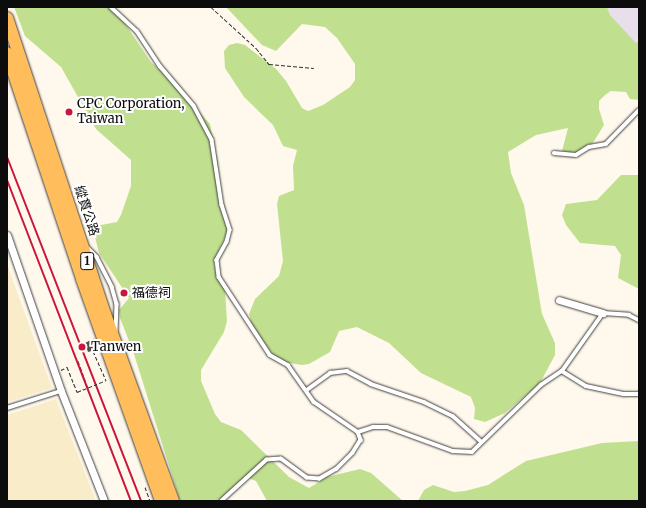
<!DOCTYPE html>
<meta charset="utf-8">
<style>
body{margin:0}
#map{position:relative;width:646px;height:508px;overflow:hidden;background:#fff8ec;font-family:Merriweather,"Noto Sans TC",serif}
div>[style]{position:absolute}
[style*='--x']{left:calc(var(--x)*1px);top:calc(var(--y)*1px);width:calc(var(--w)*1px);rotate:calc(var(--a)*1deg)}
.industrial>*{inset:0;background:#e9dfec}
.farmland>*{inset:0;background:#f8ecc9}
.forest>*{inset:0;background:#c1e08f}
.shadow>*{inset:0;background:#0003}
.building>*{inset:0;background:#564b48}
.path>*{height:1px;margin-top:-0.5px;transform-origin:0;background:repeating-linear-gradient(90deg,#2e2e2e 0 4px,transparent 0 6px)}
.roads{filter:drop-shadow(0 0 1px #3f3f3f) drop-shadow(0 0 1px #3f3f3f)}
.service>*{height:3.5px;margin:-1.75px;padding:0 1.75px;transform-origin:1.75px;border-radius:1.75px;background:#fff}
.minor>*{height:7px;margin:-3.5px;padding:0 3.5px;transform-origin:3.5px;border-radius:3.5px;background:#fff}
.primary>*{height:12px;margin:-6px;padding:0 6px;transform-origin:6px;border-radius:6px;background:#ffbd5c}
.rail>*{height:2px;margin:-1px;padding:0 1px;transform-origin:1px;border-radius:1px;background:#cb163c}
.path-bridge>*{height:1px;margin-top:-0.5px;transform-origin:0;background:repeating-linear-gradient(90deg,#2e2e2e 0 4px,transparent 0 6px)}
.dots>*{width:11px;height:11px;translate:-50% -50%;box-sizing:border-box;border:2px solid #fff;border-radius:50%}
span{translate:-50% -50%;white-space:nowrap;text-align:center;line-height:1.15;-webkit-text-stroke:4px #fff;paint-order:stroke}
.shield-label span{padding:1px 3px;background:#fff;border:1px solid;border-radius:3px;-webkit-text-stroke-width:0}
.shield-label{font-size:12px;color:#0c0c0c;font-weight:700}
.poi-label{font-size:13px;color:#0c0c0c}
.left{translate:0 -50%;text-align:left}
.street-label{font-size:13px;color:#0c0c0c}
.frame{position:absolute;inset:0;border:8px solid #0c0c0c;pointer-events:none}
</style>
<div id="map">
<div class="industrial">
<i style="clip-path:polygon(607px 7px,639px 7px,639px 42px,636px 44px,610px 15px)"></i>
</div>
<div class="farmland">
<i style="clip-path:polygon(7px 264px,52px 388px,7px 402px)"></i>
<i style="clip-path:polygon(56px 399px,96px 501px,7px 501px,7px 415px)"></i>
</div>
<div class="forest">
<i style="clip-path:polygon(14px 7px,109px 7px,126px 25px,151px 62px,174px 83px,210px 124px,218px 164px,219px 205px,230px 227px,214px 261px,215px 271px,225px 289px,227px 321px,224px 332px,201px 370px,201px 381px,215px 414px,221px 422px,241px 430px,289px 477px,309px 488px,327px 477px,360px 469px,371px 473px,403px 501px,267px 501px,256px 481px,248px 478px,235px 485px,219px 501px,180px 501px,134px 354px,120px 318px,119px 310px,129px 298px,99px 253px,95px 237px,95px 230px,101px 225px,117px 222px,121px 215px,131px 186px,131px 160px,96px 129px,61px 67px,25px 36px)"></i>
<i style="clip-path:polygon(226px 7px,607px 7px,610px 15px,636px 43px,639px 42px,639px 100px,630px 99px,626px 92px,611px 91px,605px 95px,599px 101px,599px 109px,604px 125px,591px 146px,572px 156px,562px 151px,568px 128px,536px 135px,508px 152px,511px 173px,524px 205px,542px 314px,555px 343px,555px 355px,540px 383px,505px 413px,485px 422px,474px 419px,475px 408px,471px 397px,421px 373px,389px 343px,357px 327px,339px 331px,330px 352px,309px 364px,302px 365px,278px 361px,253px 329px,249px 314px,255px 299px,279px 276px,283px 261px,277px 204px,279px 196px,294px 190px,293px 166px,297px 150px,283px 146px,273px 125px,244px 97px,225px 68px,224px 51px,229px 45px,237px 43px,245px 45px,276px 69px,286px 81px,302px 108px,308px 111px,323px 105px,350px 87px,355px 80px,355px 64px,337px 38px,325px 27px,302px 24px,276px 51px,262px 45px)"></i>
<i style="clip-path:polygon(621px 175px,639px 175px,639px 289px,618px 278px,621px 255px,615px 246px,580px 243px,566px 225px,562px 215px,566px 204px,597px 200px)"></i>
<i style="clip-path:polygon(639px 441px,639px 501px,418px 501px,424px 490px,433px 485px,454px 492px,465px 491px,488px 485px,526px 461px,602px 443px)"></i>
</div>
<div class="shadow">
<i style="clip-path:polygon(94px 338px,97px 346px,94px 349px,86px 343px)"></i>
</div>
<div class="building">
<i style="clip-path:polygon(91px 340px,95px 350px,88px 352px,85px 343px)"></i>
</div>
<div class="path">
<i style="--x:211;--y:7;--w:61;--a:42.3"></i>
<i style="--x:256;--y:48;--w:21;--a:51"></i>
<i style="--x:269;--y:64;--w:45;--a:5.1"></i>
<i style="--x:97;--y:350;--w:4;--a:166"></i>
<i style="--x:93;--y:351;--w:32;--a:66"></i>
<i style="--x:78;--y:361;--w:29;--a:70"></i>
<i style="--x:61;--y:370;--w:7;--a:-27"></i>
<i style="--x:67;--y:367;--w:27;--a:68"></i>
<i style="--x:145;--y:487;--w:15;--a:70"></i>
</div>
<div class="roads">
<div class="service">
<i style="--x:111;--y:7;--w:35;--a:43"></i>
<i style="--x:137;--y:31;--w:42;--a:56.7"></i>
<i style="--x:160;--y:66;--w:52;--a:49.6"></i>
<i style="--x:194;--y:106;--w:38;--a:62"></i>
<i style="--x:212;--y:140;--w:66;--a:81.3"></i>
<i style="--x:222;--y:205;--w:26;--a:72"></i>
<i style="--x:230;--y:230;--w:12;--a:104"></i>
<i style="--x:227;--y:242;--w:21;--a:119"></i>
<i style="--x:217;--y:260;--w:17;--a:83"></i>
<i style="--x:219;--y:277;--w:93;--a:56.8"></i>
<i style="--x:270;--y:355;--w:21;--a:29"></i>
<i style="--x:288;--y:365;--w:45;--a:54.9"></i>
<i style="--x:314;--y:402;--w:53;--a:34.3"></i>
<i style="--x:358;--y:432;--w:9;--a:69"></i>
<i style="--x:361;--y:440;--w:15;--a:122"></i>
<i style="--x:353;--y:453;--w:23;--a:135"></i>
<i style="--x:337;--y:469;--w:20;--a:150"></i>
<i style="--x:320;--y:479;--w:13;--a:-176"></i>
<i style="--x:307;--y:478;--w:32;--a:-144"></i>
<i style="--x:281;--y:459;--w:14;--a:176"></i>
<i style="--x:267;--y:460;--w:61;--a:137.7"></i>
<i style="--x:554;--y:153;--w:22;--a:5"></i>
<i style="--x:576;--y:155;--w:15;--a:-32"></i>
<i style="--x:589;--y:147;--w:17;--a:-10"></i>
<i style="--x:606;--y:144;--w:47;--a:-45.9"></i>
<i style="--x:87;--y:247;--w:14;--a:45"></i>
<i style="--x:97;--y:257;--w:34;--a:63"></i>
<i style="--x:112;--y:287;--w:18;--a:74"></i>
<i style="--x:117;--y:304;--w:27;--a:92"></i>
<i style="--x:562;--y:371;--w:28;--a:32"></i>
<i style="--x:586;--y:386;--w:39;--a:12"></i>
<i style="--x:624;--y:394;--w:15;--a:0"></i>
<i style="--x:307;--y:390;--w:29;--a:-36"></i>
<i style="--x:330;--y:373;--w:17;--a:-7"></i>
<i style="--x:347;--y:371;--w:27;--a:28"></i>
<i style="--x:371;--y:384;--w:56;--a:18.8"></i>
<i style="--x:424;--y:402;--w:32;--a:26"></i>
<i style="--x:453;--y:416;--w:38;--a:42"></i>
<i style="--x:7;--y:408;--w:57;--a:-17.5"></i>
<i style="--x:358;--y:432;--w:16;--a:-18"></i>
<i style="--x:373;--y:427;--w:14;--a:0"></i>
<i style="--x:387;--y:427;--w:70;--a:20"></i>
<i style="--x:453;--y:451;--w:19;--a:3"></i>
<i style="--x:472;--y:452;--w:96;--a:-44.2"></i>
<i style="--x:541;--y:385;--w:25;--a:-34"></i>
<i style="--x:562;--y:371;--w:71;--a:-54.7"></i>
<i style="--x:603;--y:313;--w:26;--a:4"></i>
<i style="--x:629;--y:315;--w:11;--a:27"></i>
</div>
<div class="minor">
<i style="--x:7;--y:235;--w:165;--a:70.9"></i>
<i style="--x:61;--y:391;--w:118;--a:68.6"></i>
<i style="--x:559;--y:300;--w:46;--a:16.5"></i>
</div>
<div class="primary">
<i style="--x:7;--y:18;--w:312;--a:71.7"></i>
<i style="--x:105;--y:314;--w:199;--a:70"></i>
<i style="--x:7;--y:53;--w:238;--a:71.6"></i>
<i style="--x:82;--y:279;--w:236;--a:70.4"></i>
</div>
</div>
<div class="rail">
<i style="--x:7;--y:157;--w:369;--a:68.7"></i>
<i style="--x:7;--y:180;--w:344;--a:68.9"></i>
</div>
<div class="path-bridge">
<i style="--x:77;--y:392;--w:31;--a:-22"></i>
</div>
<div class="dots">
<i style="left:69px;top:112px;background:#cb163c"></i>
<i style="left:124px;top:293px;background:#cb163c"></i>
<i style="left:82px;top:347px;background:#cb163c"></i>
</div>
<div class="shield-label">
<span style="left:87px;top:261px">1</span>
</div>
<div class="poi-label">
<span class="left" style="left:77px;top:112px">CPC Corporation,<br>Taiwan</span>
<span class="left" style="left:132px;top:293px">福德祠</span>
<span class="left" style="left:91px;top:347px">Tanwen</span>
</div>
<div class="street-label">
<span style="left:86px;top:211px;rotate:72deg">縱貫公路</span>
</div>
<div class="frame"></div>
</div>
